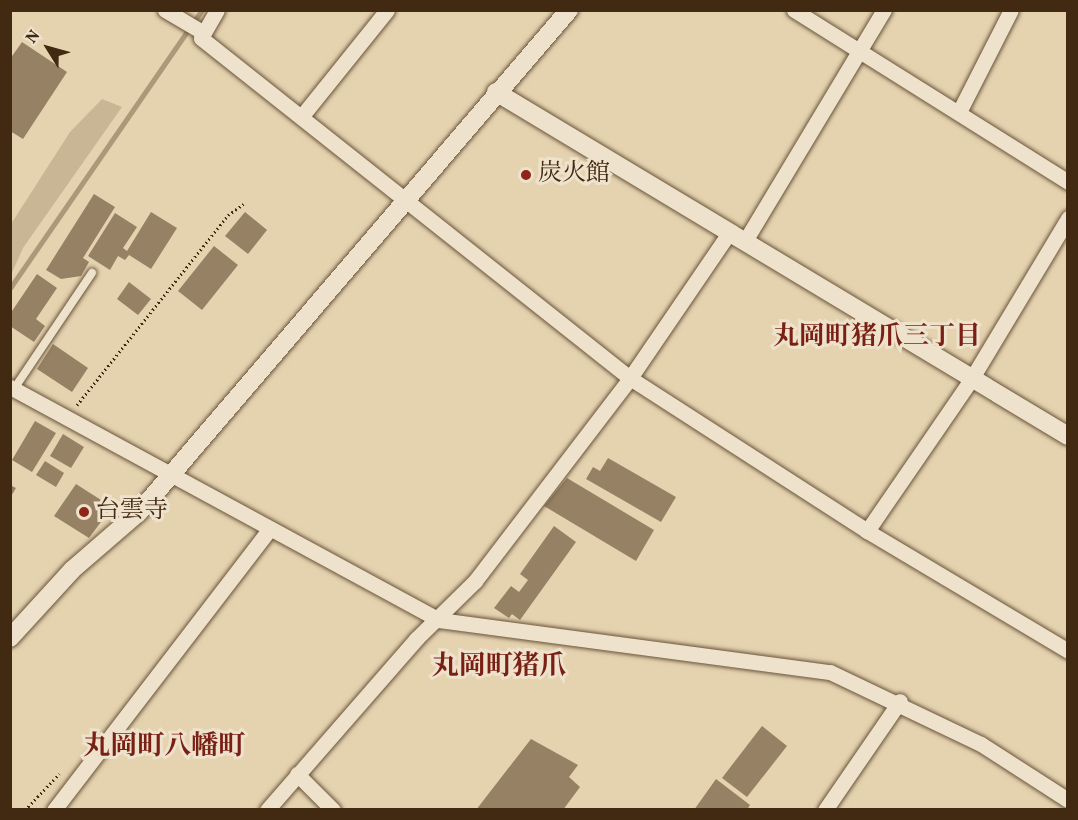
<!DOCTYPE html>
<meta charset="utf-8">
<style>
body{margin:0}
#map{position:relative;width:1078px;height:820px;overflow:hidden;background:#e5d3b0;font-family:Vollkorn,"Noto Serif JP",serif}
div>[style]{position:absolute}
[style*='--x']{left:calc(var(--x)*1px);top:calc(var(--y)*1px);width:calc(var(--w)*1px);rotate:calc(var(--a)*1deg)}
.green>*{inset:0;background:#c9b695}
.stream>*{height:5px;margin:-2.5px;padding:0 2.5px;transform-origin:2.5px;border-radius:2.5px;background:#ad997a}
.building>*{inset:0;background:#968164}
.path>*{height:3px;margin-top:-1.5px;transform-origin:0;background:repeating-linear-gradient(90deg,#412912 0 1.5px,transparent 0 4.5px)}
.roads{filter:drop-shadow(0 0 2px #6a543a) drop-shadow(0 0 2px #6a543a)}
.service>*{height:8px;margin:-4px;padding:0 4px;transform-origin:4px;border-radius:4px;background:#eee2cc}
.minor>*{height:15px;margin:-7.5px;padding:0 7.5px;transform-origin:7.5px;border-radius:7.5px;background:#eee2cc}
.tertiary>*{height:18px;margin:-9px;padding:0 9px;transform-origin:9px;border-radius:9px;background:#eee2cc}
.dots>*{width:16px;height:16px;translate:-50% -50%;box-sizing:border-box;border:3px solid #eee2cc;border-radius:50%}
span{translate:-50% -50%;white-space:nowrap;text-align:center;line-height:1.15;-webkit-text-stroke:6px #eee2cc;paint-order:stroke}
.poi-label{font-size:24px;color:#412912}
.left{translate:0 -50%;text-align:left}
.neighbourhood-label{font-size:26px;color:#7a1f14;font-weight:700}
.quarter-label{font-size:27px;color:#7a1f14;font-weight:700}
.frame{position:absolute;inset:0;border:12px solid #412912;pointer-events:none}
.north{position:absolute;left:18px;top:18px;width:60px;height:60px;-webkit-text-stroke:4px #eee2cc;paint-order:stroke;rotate:307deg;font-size:16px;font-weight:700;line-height:24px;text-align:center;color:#412912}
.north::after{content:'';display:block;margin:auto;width:21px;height:27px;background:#412912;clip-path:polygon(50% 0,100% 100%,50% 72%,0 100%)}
</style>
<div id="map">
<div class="green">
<i style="clip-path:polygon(102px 99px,122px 107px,23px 248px,11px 275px,11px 224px,70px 132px)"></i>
</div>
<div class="stream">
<i style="--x:10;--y:288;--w:338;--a:-55.4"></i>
</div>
<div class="building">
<i style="clip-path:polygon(22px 42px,67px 72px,23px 139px,10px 131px,10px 59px)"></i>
<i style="clip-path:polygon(94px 194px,115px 207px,83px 258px,89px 262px,81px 276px,61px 279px,46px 270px)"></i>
<i style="clip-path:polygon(151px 212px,177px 228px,151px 269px,129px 255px,125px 260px,118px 256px,110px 270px,88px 256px,115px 213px,137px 227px,123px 248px,127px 251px)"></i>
<i style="clip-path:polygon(245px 212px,267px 230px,248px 254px,225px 236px)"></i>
<i style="clip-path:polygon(214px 246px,238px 265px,202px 310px,178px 291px)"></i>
<i style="clip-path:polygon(37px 274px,57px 288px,36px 319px,45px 326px,34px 342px,10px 326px,10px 314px)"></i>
<i style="clip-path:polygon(129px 282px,151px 299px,138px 315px,117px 299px)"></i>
<i style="clip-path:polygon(53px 344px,88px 368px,72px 392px,37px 369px)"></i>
<i style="clip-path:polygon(35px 421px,56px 433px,32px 472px,12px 460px)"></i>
<i style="clip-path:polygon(63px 434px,84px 447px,71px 468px,50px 456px)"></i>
<i style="clip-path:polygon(608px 458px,676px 497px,661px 522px,586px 479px,593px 467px,600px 471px)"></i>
<i style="clip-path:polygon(45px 461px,64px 473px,56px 487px,36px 475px)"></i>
<i style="clip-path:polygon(567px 478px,654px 530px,636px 561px,544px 506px)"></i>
<i style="clip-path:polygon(76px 484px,112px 507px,89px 538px,54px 516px)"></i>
<i style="clip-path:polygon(10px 485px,16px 488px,10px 498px)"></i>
<i style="clip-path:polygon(554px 526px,576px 542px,520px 620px,512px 614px,509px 618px,494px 608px,511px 586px,519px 592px,528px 580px,520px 574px)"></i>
<i style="clip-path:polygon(762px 726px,787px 746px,747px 797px,722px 778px)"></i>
<i style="clip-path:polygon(531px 739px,578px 765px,569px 777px,580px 787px,563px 810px,476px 810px)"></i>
<i style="clip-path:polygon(716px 779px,750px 805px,747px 810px,694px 810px)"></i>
</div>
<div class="path">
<i style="--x:77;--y:405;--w:243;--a:-51.5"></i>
<i style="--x:228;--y:215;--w:19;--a:-35"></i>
<i style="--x:25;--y:810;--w:50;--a:-46.6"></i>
</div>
<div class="roads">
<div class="service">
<i style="--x:14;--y:389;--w:140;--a:-56.1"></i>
</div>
<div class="minor">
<i style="--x:165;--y:10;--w:45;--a:30.5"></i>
<i style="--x:217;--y:10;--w:32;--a:120"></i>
<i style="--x:201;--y:38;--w:547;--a:38.4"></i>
<i style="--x:630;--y:378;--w:282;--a:32.8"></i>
<i style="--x:867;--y:531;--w:234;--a:30.8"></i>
<i style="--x:794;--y:10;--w:324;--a:32.1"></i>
<i style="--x:959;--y:112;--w:114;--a:-63"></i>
<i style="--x:301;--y:117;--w:137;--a:-51.2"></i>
<i style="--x:745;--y:241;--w:270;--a:-59"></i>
<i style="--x:10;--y:387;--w:488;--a:28.5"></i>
<i style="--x:439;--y:620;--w:394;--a:7.6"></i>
<i style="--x:830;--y:672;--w:167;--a:25.5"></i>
<i style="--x:981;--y:744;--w:103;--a:32.8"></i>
<i style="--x:867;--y:531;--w:186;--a:-55.5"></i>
<i style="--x:972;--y:378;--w:187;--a:-59"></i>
<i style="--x:297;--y:774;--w:51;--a:45"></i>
<i style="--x:54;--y:810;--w:354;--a:-52.5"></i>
<i style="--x:267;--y:810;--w:227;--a:-48.9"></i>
<i style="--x:416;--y:639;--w:83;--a:-44.5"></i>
<i style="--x:475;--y:581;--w:255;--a:-52.6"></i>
<i style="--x:630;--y:378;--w:176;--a:-55.7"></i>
<i style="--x:825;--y:810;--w:132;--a:-55.5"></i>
</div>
<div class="tertiary">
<i style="--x:496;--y:92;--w:667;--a:31.02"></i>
<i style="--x:10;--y:638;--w:92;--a:-47.6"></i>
<i style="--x:72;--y:570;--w:90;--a:-40.9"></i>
<i style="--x:140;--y:511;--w:660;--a:-49.43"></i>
</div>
</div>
<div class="dots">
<i style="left:526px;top:175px;background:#8f2418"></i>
<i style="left:84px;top:512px;background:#8f2418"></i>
</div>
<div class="poi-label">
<span class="left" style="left:538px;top:175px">炭火館</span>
<span class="left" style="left:96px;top:512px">台雲寺</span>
</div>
<div class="neighbourhood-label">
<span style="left:877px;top:338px">丸岡町猪爪三丁目</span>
</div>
<div class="quarter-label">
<span style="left:499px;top:668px">丸岡町猪爪</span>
<span style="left:164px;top:748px">丸岡町八幡町</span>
</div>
<div class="frame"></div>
<div class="north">N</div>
</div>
